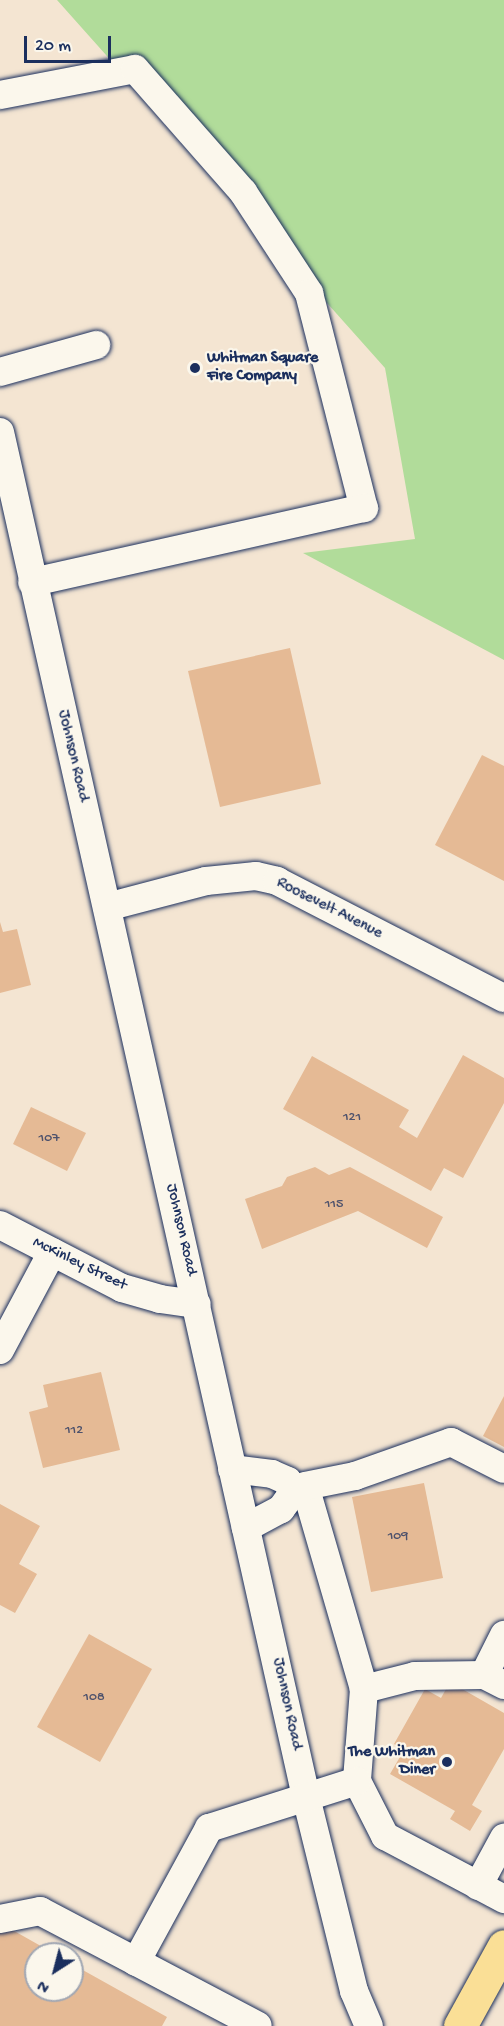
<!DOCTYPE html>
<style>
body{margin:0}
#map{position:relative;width:504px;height:2026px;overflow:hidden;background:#f4e5d2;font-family:"Gochi Hand",sans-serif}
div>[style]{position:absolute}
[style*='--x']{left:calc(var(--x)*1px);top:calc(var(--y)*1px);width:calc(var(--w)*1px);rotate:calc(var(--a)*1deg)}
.green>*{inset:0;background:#b1dc9a}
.building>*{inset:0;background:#e5ba95}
.roads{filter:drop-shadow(0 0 2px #1b2f5e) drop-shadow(0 0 2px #1b2f5e)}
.minor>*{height:28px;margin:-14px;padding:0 14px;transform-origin:14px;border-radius:14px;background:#fbf7ec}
.highway>*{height:33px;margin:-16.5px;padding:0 16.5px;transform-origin:16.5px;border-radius:16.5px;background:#fadf96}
.dots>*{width:16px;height:16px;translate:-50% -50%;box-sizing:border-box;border:3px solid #fbf7ec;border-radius:50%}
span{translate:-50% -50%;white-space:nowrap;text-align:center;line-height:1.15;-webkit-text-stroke:4.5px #fbf7ec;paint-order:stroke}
.number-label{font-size:14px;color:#4e526c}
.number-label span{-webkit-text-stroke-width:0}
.poi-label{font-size:16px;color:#1b2f5e;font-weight:700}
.left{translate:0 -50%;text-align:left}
.right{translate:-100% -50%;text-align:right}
.street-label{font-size:16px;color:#1b2f5e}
.north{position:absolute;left:24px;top:1942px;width:60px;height:60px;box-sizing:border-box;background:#fbf7ec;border:2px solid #a1a7b3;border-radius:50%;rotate:216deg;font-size:16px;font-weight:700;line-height:24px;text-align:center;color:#1b2f5e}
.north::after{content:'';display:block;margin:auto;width:21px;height:27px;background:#1b2f5e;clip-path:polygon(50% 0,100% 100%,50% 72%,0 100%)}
.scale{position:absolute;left:24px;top:36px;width:87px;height:27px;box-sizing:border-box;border:3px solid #1b2f5e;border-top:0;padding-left:8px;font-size:18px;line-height:21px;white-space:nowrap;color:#1b2f5e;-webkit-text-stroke:4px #fbf7ec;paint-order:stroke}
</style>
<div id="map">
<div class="green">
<i style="clip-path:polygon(57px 0,504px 0,504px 660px,303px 553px,415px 539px,385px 368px)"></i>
</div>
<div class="building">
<i style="clip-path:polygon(290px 648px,321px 784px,220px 807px,188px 671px)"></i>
<i style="clip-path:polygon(482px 755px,504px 766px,504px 881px,435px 845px)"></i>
<i style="clip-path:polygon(0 922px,3px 932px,17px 929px,31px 985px,0 993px)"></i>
<i style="clip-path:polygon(463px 1055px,504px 1078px,504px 1103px,463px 1178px,444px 1168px,431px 1191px,283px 1109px,312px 1056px,409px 1110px,399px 1127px,417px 1138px)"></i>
<i style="clip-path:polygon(31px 1107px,86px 1133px,67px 1171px,13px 1144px)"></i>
<i style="clip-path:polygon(315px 1167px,329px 1175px,350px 1167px,443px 1217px,427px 1248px,358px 1211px,262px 1249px,245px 1199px,282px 1186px,287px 1177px)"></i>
<i style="clip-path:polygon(101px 1372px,120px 1450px,43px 1468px,29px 1412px,48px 1407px,43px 1385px)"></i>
<i style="clip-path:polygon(504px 1396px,504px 1447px,483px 1436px)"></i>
<i style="clip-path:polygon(424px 1483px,443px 1578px,371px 1592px,352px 1497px)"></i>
<i style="clip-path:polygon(0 1504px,40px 1526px,19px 1564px,37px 1574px,15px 1613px,0 1605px)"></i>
<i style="clip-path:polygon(89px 1634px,152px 1669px,100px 1762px,37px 1727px)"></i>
<i style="clip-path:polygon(450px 1682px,504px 1713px,504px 1749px,472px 1805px,482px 1811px,470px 1831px,450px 1819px,455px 1811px,390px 1774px,404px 1750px,394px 1744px,425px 1689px,441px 1698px)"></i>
<i style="clip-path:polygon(0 1923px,55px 1954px,36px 1954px,36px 1990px,72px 1990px,72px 1964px,167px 2017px,162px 2026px,0 2026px)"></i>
</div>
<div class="roads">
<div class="minor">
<i style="--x:0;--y:95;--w:137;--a:-10.9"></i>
<i style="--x:135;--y:69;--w:164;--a:48.7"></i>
<i style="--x:243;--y:192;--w:121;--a:56.8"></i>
<i style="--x:309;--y:293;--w:222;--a:75.7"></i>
<i style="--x:364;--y:508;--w:340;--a:167.4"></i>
<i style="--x:0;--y:372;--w:100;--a:-15.7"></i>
<i style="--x:0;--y:432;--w:1399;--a:77.36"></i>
<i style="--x:306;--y:1797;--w:200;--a:76.1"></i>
<i style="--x:354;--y:1991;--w:38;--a:67"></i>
<i style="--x:107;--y:907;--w:102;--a:-14.7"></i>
<i style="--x:206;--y:881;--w:50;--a:-5.7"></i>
<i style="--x:256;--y:876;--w:22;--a:13"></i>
<i style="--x:277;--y:881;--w:255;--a:27.3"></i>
<i style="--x:0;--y:1225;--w:137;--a:27.3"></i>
<i style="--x:122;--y:1288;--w:40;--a:16"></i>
<i style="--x:160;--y:1299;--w:37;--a:8"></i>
<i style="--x:0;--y:1350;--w:111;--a:-62"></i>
<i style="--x:232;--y:1469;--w:40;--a:7.1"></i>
<i style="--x:272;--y:1474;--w:17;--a:24"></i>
<i style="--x:288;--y:1481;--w:14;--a:73"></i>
<i style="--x:292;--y:1494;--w:19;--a:126"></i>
<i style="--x:281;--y:1509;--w:40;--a:152"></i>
<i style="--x:484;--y:1675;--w:45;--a:-63.4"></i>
<i style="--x:504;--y:1685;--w:22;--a:-153"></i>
<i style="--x:484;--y:1675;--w:69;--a:179.2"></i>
<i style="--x:415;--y:1676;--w:53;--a:165.7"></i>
<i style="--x:364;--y:1689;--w:92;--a:94.4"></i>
<i style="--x:357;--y:1781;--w:62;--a:63"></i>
<i style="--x:385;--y:1836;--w:135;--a:27.9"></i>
<i style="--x:364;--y:1689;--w:211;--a:-106.2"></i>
<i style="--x:305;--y:1486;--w:51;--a:-11.3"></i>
<i style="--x:355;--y:1476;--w:102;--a:-19.5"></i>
<i style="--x:451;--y:1442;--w:59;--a:27"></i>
<i style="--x:478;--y:1886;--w:55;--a:-61.6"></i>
<i style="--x:0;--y:1919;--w:41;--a:-11.3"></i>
<i style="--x:40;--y:1911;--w:246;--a:27.8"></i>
<i style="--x:136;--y:1962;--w:153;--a:-61.4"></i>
<i style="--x:209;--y:1828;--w:155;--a:-17.6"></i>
</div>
<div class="highway">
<i style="--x:460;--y:2026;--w:91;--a:-61.2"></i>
</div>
</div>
<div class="dots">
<i style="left:195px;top:368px;background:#1b2f5e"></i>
<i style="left:447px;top:1762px;background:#1b2f5e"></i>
</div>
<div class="number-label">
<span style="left:352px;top:1118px">121</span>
<span style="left:49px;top:1139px">107</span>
<span style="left:334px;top:1205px">115</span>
<span style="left:74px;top:1431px">112</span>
<span style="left:398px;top:1537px">109</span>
<span style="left:94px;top:1698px">108</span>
</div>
<div class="poi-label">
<span class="left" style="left:207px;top:368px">Whitman Square<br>Fire Company</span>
<span class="right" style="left:435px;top:1762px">The Whitman<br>Diner</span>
</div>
<div class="street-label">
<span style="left:72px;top:756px;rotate:77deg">Johnson Road</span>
<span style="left:329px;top:909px;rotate:27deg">Roosevelt Avenue</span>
<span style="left:180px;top:1230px;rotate:77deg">Johnson Road</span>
<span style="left:79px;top:1265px;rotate:26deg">McKinley Street</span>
<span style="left:286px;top:1704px;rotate:78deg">Johnson Road</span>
</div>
<div class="north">N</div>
<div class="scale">20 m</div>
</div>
